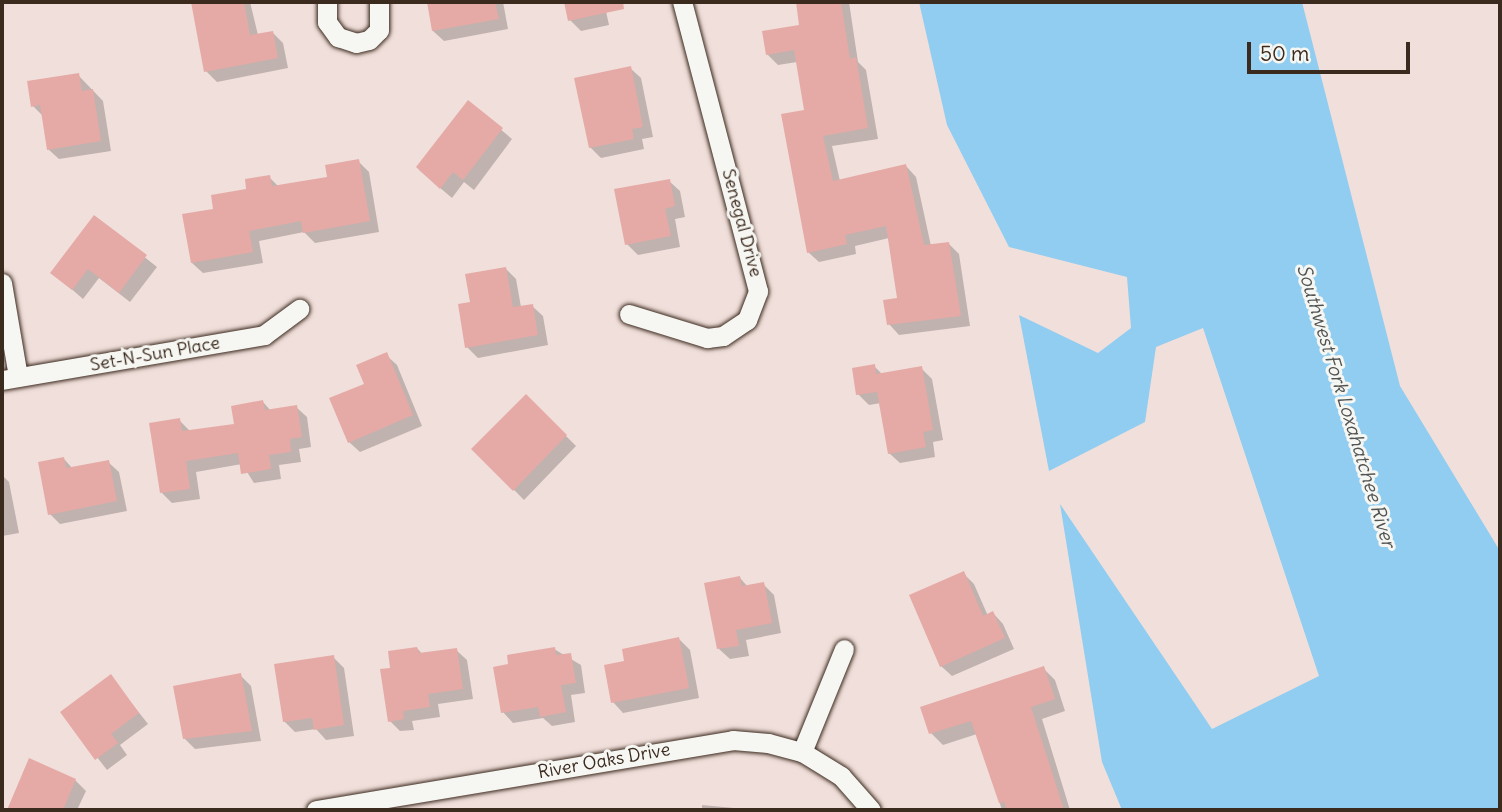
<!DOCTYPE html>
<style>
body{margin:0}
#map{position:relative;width:1502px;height:812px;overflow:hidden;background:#f1dfdb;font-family:Delius,sans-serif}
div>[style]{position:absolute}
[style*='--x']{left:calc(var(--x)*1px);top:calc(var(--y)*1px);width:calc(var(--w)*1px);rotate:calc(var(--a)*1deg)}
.water>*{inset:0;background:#90cdf0}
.shadow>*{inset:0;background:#0003}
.building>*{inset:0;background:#e5aaa6}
.roads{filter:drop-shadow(0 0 2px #3b2a1e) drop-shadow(0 0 2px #3b2a1e)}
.minor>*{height:19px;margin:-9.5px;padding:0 9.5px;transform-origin:9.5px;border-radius:9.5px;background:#f6f6f2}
span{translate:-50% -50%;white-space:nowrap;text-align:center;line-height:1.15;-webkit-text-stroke:6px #f6f6f2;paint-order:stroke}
.street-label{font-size:18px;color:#3b2a1e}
.water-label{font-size:19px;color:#505352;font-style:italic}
.frame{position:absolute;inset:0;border:4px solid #3b2a1e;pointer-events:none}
.scale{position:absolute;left:1247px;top:42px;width:163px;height:32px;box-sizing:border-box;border:4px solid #3b2a1e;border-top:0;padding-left:9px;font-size:21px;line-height:24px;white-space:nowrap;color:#3b2a1e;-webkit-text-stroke:5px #f6f6f2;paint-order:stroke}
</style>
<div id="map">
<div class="water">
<i style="clip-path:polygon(919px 2px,1302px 2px,1400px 386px,1500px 551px,1500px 810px,1122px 810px,1102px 762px,1060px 504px,1212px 729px,1319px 676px,1203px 328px,1156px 347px,1145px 422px,1049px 471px,1019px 315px,1098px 353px,1131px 328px,1127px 277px,1009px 247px,947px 125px)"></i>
</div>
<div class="shadow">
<i style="clip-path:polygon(250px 2px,258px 35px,272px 32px,283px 43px,288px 68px,217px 82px,206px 71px,193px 3px)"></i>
<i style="clip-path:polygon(428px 2px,503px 2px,508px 29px,444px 41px,433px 31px)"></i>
<i style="clip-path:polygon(566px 2px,604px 2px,609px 25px,581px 31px,570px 20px)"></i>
<i style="clip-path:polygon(797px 2px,849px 2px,858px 62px,866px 70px,878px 139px,832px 146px,840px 181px,906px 166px,916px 177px,931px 246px,948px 243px,959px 254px,970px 326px,899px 335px,889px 324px,899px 300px,889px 238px,855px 246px,856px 254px,819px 262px,808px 252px,806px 112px,797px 62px,778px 65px,767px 54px,801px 27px)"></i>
<i style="clip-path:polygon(630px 68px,641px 78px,653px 137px,642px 139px,644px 149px,601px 158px,590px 147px)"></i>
<i style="clip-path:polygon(78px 75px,103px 101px,111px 151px,59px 159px,48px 149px,43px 116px,33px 106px)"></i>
<i style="clip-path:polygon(468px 102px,512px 139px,474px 190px,464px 182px,452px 198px,419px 170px)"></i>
<i style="clip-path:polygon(358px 161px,369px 172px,379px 232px,315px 243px,304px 232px,259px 241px,263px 263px,203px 273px,192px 263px,215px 210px,269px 177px,279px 187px,329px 178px)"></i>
<i style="clip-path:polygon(669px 181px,680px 191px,685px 217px,675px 219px,680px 247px,638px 255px,627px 244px)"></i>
<i style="clip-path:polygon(94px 217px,157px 267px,130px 302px,99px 278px,83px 299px,53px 273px)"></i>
<i style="clip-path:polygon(506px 269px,516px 279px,521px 307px,532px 306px,543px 316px,548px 345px,478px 358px,467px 347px,472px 304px)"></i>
<i style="clip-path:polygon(386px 355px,397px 365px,422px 426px,360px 452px,349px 442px,366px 385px)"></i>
<i style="clip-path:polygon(874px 366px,883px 375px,921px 368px,932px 379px,943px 440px,933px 442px,935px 457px,900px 463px,889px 453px,881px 403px,869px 405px,858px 394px)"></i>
<i style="clip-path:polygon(526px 396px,576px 446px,524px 500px,474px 449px)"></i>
<i style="clip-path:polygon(263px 402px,271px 411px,296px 407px,307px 417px,311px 447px,299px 449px,301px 462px,279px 465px,281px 479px,254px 483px,242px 464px,196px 472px,200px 499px,172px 503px,162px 493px,179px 420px,190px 431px,236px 425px)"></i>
<i style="clip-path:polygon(64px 459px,73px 469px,108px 462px,119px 472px,127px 511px,60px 524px,50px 514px)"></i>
<i style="clip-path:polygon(2px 475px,9px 482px,19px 533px,2px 536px)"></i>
<i style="clip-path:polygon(963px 573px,974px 584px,988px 616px,993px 613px,1003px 624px,1014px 649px,952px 676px,941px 666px)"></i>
<i style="clip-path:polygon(740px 578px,748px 587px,763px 584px,774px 595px,781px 633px,746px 640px,749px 656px,730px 659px,719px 649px)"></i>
<i style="clip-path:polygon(679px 639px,690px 650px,699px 698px,623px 713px,613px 702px,626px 662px)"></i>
<i style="clip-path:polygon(417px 648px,423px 655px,456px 650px,467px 660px,473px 699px,438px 704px,440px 717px,412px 721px,414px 730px,400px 731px,390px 721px)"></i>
<i style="clip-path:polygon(554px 649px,581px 665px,585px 693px,571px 695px,575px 722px,552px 726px,543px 718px,513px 723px,503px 712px,510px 665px)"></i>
<i style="clip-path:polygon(333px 657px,344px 668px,354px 736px,326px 740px,316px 729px,295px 732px,284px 721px)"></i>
<i style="clip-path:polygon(1043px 668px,1055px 680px,1065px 711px,1042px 719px,1070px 810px,1002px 810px,977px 734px,943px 745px,931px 733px)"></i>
<i style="clip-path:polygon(240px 675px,251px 686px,261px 741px,195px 749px,184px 738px)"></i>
<i style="clip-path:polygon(111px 677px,148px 724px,120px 745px,127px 755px,107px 770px,62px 712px)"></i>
<i style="clip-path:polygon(30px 761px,75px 780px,86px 791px,77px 810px,9px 810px)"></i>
<i style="clip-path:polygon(702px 805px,734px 808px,736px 810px,702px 810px)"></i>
</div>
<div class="building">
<i style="clip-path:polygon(191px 2px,244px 2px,250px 35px,273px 31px,278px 58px,204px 72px)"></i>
<i style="clip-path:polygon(427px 2px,495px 2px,499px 19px,432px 31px)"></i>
<i style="clip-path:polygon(564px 2px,623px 2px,624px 9px,568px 21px)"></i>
<i style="clip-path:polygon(796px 2px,841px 2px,850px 59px,856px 57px,868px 128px,823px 136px,833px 181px,906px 164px,924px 245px,949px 242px,961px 316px,887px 325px,883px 300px,897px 298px,886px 226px,845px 235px,847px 244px,807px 253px,781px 114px,804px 110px,794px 50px,766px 55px,762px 31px,799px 25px)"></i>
<i style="clip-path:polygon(631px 66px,643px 127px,632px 129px,634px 139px,589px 148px,574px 78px)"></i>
<i style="clip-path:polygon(79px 73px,82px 91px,93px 89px,101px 141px,47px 150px,40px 105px,31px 107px,27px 81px)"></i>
<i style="clip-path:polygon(468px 100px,503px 128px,463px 180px,453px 172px,440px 189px,416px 167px)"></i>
<i style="clip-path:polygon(359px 159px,370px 221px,303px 233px,301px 221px,249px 231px,253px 252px,191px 263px,182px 214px,213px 209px,211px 195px,246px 189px,245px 179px,270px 175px,272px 186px,327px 177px,325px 165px)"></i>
<i style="clip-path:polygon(670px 179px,675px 206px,665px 209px,671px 236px,625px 245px,614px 189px)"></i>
<i style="clip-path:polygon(94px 215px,147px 255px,119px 293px,88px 269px,72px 290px,50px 273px)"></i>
<i style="clip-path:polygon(506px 267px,513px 307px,533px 304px,538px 335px,465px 348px,458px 304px,470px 302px,465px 274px)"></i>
<i style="clip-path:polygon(387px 352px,413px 415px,348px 443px,329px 398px,364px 384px,356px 365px)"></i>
<i style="clip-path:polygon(875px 364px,876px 374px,922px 366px,933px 430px,923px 432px,926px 447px,888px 454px,877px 392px,856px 395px,852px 368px)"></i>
<i style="clip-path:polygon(526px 394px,567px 435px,513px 491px,471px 449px)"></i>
<i style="clip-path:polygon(263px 400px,265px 410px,297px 405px,302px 437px,290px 439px,291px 452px,269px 455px,271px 469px,241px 474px,238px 453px,186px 461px,190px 489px,160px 493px,149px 423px,180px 418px,182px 431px,234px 424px,231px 406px)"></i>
<i style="clip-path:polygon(64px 457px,66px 468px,109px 460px,117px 501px,48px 515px,38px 462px)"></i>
<i style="clip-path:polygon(964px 571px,983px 616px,993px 611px,1005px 638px,940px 667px,909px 595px)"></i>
<i style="clip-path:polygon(740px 576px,742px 586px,764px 582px,772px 623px,736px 630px,739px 646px,717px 649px,704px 583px)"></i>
<i style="clip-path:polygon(679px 637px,689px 688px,611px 703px,604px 665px,624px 661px,622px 649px)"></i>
<i style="clip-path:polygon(417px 647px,419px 653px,457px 648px,463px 689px,428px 694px,430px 707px,403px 711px,404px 719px,388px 722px,380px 669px,390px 668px,388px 651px)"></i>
<i style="clip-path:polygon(555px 647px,556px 655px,571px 653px,576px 683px,561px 685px,566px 712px,540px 717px,538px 707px,501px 713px,493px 667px,508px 664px,507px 655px)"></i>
<i style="clip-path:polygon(334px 655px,344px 725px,314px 730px,312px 718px,283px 722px,274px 664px)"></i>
<i style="clip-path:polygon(1044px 666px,1055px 699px,1031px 707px,1064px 810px,1007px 810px,1004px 802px,999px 803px,971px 721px,929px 734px,920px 707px)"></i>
<i style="clip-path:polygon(241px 673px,252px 731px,183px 739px,173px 686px)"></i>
<i style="clip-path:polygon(111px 674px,139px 713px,111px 734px,118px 743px,95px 760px,60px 712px)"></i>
<i style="clip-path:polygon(29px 758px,76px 779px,63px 810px,7px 810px)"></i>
</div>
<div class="roads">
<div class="minor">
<i style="--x:327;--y:2;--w:20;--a:90"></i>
<i style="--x:327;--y:22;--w:19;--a:54"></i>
<i style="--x:338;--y:37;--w:19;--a:18"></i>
<i style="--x:356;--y:43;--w:13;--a:-13"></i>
<i style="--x:369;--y:40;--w:14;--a:-45"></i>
<i style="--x:379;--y:30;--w:28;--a:-90"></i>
<i style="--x:2;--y:283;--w:95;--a:80.3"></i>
<i style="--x:629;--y:314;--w:82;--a:17.1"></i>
<i style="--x:707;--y:338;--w:16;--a:-7"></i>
<i style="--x:723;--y:336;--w:29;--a:-34"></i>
<i style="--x:747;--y:320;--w:31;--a:-69"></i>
<i style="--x:758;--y:291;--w:299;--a:-104.7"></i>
<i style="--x:2;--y:380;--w:266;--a:-9.7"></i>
<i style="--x:264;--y:335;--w:44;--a:-36.6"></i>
<i style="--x:802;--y:752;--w:111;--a:-67.8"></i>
<i style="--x:316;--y:810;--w:423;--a:-9.5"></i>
<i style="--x:733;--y:740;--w:35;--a:5"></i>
<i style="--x:768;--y:743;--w:35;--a:15"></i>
<i style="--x:802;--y:752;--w:46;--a:31.6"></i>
<i style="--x:841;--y:776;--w:45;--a:48.6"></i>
</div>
</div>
<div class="street-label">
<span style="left:742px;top:223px;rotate:75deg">Senegal Drive</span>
<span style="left:155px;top:354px;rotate:-10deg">Set-N-Sun Place</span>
<span style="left:604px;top:761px;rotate:-10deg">River Oaks Drive</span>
</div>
<div class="water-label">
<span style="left:1346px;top:406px;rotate:73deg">Southwest Fork Loxahatchee River</span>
</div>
<div class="frame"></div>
<div class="scale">50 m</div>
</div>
